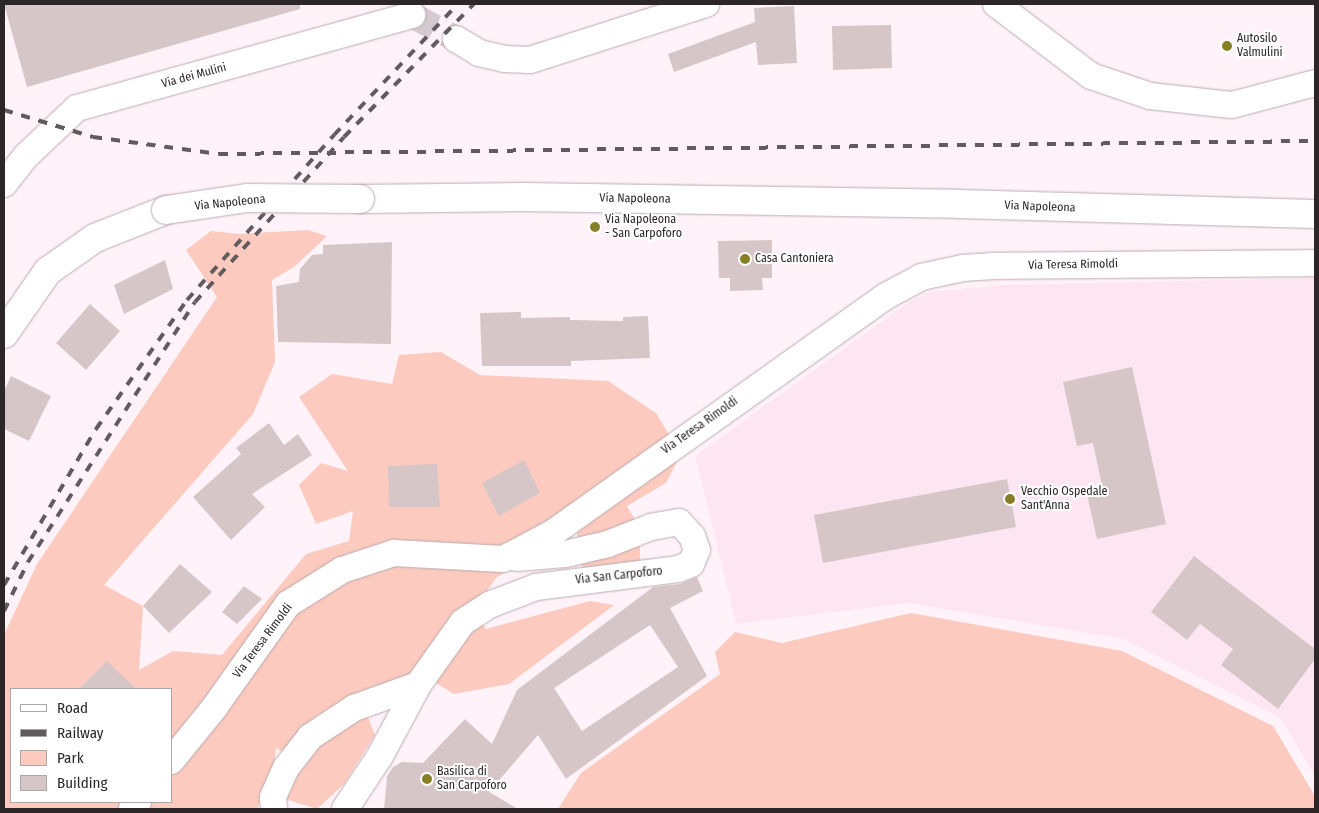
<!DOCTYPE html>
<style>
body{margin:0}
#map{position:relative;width:1319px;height:813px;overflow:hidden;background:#fff3f9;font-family:"Fira Sans Condensed",sans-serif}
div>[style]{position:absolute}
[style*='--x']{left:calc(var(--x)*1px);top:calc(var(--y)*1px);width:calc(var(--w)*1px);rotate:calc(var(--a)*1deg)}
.built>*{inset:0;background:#fde6f2}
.green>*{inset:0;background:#fccabe}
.building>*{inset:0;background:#d6c6c8}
.minor-tunnel>*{height:26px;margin-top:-13px;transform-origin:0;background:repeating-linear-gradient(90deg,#d5cacf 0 26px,transparent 0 39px)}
.roads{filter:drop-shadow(0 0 1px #b9acb2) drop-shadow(0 0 1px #b9acb2)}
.minor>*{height:26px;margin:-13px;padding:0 13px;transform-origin:13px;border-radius:13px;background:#fff}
.major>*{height:28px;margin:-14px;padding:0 14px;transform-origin:14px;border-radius:14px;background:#fff}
.rail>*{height:4px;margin-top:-2px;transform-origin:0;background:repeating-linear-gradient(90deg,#625b5e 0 9px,transparent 0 18px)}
.bridges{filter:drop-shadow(0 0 1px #b9acb2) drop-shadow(0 0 1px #b9acb2)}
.major-bridge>*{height:28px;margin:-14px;padding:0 14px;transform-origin:14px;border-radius:14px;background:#fff}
.dots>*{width:14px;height:14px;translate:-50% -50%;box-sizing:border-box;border:2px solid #fff;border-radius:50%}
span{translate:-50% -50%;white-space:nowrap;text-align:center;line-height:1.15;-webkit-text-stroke:4px #fff;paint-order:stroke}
.poi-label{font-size:12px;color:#2c2629}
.left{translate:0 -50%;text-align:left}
.street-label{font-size:12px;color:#2c2629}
.frame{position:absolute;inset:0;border:5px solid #2c2629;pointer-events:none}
.legend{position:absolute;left:10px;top:688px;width:162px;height:115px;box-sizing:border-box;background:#fff;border:1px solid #aba8a9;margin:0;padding:6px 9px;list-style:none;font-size:15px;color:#2c2629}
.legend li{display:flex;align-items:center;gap:10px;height:25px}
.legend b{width:25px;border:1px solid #aba8a9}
</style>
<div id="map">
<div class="built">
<i style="clip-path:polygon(1315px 278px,1315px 776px,1280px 717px,1124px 639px,909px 603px,736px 624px,695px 456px,909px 302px,929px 292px,1003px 285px)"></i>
</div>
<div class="green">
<i style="clip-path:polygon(evenodd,308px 230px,327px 236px,294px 267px,272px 280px,275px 362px,253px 414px,104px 585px,143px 606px,139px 670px,173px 651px,222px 655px,306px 554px,349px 541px,353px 511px,316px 524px,299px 485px,321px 463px,348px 471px,299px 397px,332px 374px,392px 384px,399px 355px,441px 352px,480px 375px,608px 381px,656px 413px,681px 454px,666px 483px,627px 506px,640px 528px,640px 566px,589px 577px,581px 564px,576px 525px,496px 578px,473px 611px,486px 629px,590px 601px,614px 605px,509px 684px,454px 694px,418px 672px,401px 700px,368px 717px,375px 735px,344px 784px,317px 809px,282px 798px,298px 761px,276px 748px,274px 767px,257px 809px,4px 809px,4px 635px,37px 564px,217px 297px,186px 250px,211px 231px,238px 234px,308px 230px,11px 689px,171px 689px,171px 802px,11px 802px,11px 689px)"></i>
<i style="clip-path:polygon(911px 613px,1122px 651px,1273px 726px,1315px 796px,1315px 809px,558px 809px,581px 773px,720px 674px,715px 652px,735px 632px,782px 643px)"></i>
</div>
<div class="building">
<i style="clip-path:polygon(4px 4px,300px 4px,300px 9px,27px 87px)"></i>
<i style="clip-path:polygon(794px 6px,797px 63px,758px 65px,756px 42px,674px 72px,668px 54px,755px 22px,754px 8px)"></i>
<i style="clip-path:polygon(891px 25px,892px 68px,833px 70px,832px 26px)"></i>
<i style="clip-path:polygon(772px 240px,772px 278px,762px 278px,763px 290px,730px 291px,730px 278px,719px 278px,718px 241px)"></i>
<i style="clip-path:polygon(392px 242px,391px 344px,278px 342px,276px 286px,299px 282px,300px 269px,312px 255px,323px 254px,323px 245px)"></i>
<i style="clip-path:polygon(165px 260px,173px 289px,124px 314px,114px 285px)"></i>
<i style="clip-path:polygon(90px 304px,120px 331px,86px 370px,56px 343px)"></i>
<i style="clip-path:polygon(521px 312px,521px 318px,570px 317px,570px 320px,623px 321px,623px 317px,648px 316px,650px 358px,571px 361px,571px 366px,482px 366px,480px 313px)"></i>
<i style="clip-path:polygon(1132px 367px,1166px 524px,1097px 539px,1086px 490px,1102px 486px,1093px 443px,1077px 446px,1063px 382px)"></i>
<i style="clip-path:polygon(11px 376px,51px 396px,29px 441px,4px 429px,4px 391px)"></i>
<i style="clip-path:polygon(269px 423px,284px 445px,298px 434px,312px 455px,252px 494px,265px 507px,231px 540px,193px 497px,241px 454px,236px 448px)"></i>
<i style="clip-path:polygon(524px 460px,540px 493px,499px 516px,482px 483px)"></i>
<i style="clip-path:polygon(437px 464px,440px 507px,389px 507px,388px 466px)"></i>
<i style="clip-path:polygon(1007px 479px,1016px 527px,823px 563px,814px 515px)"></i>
<i style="clip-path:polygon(1194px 556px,1315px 649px,1315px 659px,1278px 709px,1221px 665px,1233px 649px,1200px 624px,1187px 640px,1151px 612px)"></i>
<i style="clip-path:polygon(180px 564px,212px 592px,169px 633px,143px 606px)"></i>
<i style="clip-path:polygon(evenodd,697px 577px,703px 591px,670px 608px,707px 676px,566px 779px,538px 735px,489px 792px,518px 809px,384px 809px,387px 776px,393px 767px,402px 762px,423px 763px,465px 719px,492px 744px,517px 690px,653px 587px,680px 584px,697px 577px,650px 625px,678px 667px,582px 731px,554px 688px,650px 625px)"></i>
<i style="clip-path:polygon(244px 586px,262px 599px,237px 624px,222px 612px)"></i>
<i style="clip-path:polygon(107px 661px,136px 689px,79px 689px)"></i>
</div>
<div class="minor-tunnel">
<i style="--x:412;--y:15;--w:50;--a:28.6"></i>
</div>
<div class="roads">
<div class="minor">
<i style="--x:996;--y:4;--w:119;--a:37.2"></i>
<i style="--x:1091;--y:76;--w:62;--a:18.7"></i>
<i style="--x:1150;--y:96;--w:82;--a:6.3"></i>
<i style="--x:1232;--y:105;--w:86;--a:-14.8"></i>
<i style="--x:456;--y:39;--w:27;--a:31"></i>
<i style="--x:479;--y:53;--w:26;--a:13"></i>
<i style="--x:504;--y:59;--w:26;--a:2"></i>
<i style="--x:530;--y:60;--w:185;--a:-17.7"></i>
<i style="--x:4;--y:184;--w:36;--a:-52"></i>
<i style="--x:26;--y:156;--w:70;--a:-43.3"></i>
<i style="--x:77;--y:108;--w:348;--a:-15.5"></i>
<i style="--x:171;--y:761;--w:68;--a:-50.9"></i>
<i style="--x:214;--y:708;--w:128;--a:-54.6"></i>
<i style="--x:288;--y:604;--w:64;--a:-32.2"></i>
<i style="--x:342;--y:570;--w:55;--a:-18.1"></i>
<i style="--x:394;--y:553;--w:109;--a:3.2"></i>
<i style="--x:503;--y:559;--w:30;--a:-27"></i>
<i style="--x:530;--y:545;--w:27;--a:-28"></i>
<i style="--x:554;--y:532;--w:407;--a:-35.4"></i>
<i style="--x:886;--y:296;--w:40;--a:-28"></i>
<i style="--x:921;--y:277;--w:43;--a:-12.1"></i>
<i style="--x:963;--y:268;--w:30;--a:-4"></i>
<i style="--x:993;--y:266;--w:322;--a:-0.5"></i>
<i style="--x:132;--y:809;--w:9;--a:-49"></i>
<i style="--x:274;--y:809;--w:12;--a:-95"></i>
<i style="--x:273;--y:797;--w:32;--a:-66"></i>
<i style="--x:286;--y:768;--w:39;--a:-52"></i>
<i style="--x:310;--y:737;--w:53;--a:-33.4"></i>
<i style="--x:354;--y:708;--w:68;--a:-19.8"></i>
<i style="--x:345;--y:809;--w:64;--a:-56.6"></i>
<i style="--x:380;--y:756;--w:81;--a:-61.8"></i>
<i style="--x:418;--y:685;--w:77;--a:-54.5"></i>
<i style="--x:463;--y:622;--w:31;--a:-33"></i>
<i style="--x:489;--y:605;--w:50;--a:-21"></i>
<i style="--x:536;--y:587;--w:143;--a:-7.2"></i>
<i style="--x:678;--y:569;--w:14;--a:-21"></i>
<i style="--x:691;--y:564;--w:15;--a:-67"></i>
<i style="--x:697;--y:550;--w:15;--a:-110"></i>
<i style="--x:692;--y:536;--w:19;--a:-133"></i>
<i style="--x:679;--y:522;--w:28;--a:170"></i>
<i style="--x:651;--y:527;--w:46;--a:158.4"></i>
<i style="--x:608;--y:544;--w:44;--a:166.9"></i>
<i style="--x:565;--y:554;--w:49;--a:175.3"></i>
</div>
<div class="major">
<i style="--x:360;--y:199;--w:163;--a:-0.7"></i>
<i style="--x:523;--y:197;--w:436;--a:0.9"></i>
<i style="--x:959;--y:204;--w:356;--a:1.6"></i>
<i style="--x:4;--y:334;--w:77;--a:-55.1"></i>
<i style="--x:48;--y:271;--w:57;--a:-35.1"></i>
<i style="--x:95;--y:238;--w:76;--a:-21.5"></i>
</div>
</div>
<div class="rail">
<i style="--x:4;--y:110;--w:93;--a:16.9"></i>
<i style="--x:93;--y:137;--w:127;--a:7.7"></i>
<i style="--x:219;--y:154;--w:1096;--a:-0.68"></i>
<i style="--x:4;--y:585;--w:181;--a:-59.5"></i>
<i style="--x:96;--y:429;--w:158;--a:-54.8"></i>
<i style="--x:187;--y:300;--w:221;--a:-48.3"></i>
<i style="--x:334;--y:135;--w:180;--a:-46.6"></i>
<i style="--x:4;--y:611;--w:55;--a:-63.9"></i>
<i style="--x:28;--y:562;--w:309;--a:-57.3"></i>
<i style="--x:195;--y:302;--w:222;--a:-47.9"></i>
<i style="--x:344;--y:137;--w:186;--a:-45.7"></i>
</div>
<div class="bridges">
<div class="major-bridge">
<i style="--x:166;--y:210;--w:82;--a:-8.4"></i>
<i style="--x:247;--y:198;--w:113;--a:0.5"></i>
</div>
</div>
<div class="dots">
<i style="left:1227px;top:46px;background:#877f26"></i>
<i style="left:595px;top:227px;background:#877f26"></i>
<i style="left:745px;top:259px;background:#877f26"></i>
<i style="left:1010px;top:499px;background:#877f26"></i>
<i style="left:427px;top:779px;background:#877f26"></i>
</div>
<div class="poi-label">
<span class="left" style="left:1237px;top:46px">Autosilo<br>Valmulini</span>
<span class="left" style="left:605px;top:227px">Via Napoleona<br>- San Carpoforo</span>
<span class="left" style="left:755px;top:259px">Casa Cantoniera</span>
<span class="left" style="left:1021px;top:499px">Vecchio Ospedale<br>Sant'Anna</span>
<span class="left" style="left:437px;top:779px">Basilica di<br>San Carpoforo</span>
</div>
<div class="street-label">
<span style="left:194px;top:76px;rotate:-15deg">Via dei Mulini</span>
<span style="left:635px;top:199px;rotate:1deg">Via Napoleona</span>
<span style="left:230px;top:203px;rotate:-6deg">Via Napoleona</span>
<span style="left:1040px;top:207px;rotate:2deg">Via Napoleona</span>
<span style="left:1073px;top:265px;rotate:-1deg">Via Teresa Rimoldi</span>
<span style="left:700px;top:426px;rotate:-35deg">Via Teresa Rimoldi</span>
<span style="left:619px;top:576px;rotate:-6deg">Via San Carpoforo</span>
<span style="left:263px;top:641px;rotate:-53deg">Via Teresa Rimoldi</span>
</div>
<div class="frame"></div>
<ul class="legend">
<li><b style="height:6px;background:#fff"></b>Road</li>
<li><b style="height:6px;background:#625b5e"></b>Railway</li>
<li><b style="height:14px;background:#fccabe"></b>Park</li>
<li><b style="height:14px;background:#d6c6c8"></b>Building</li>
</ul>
</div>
